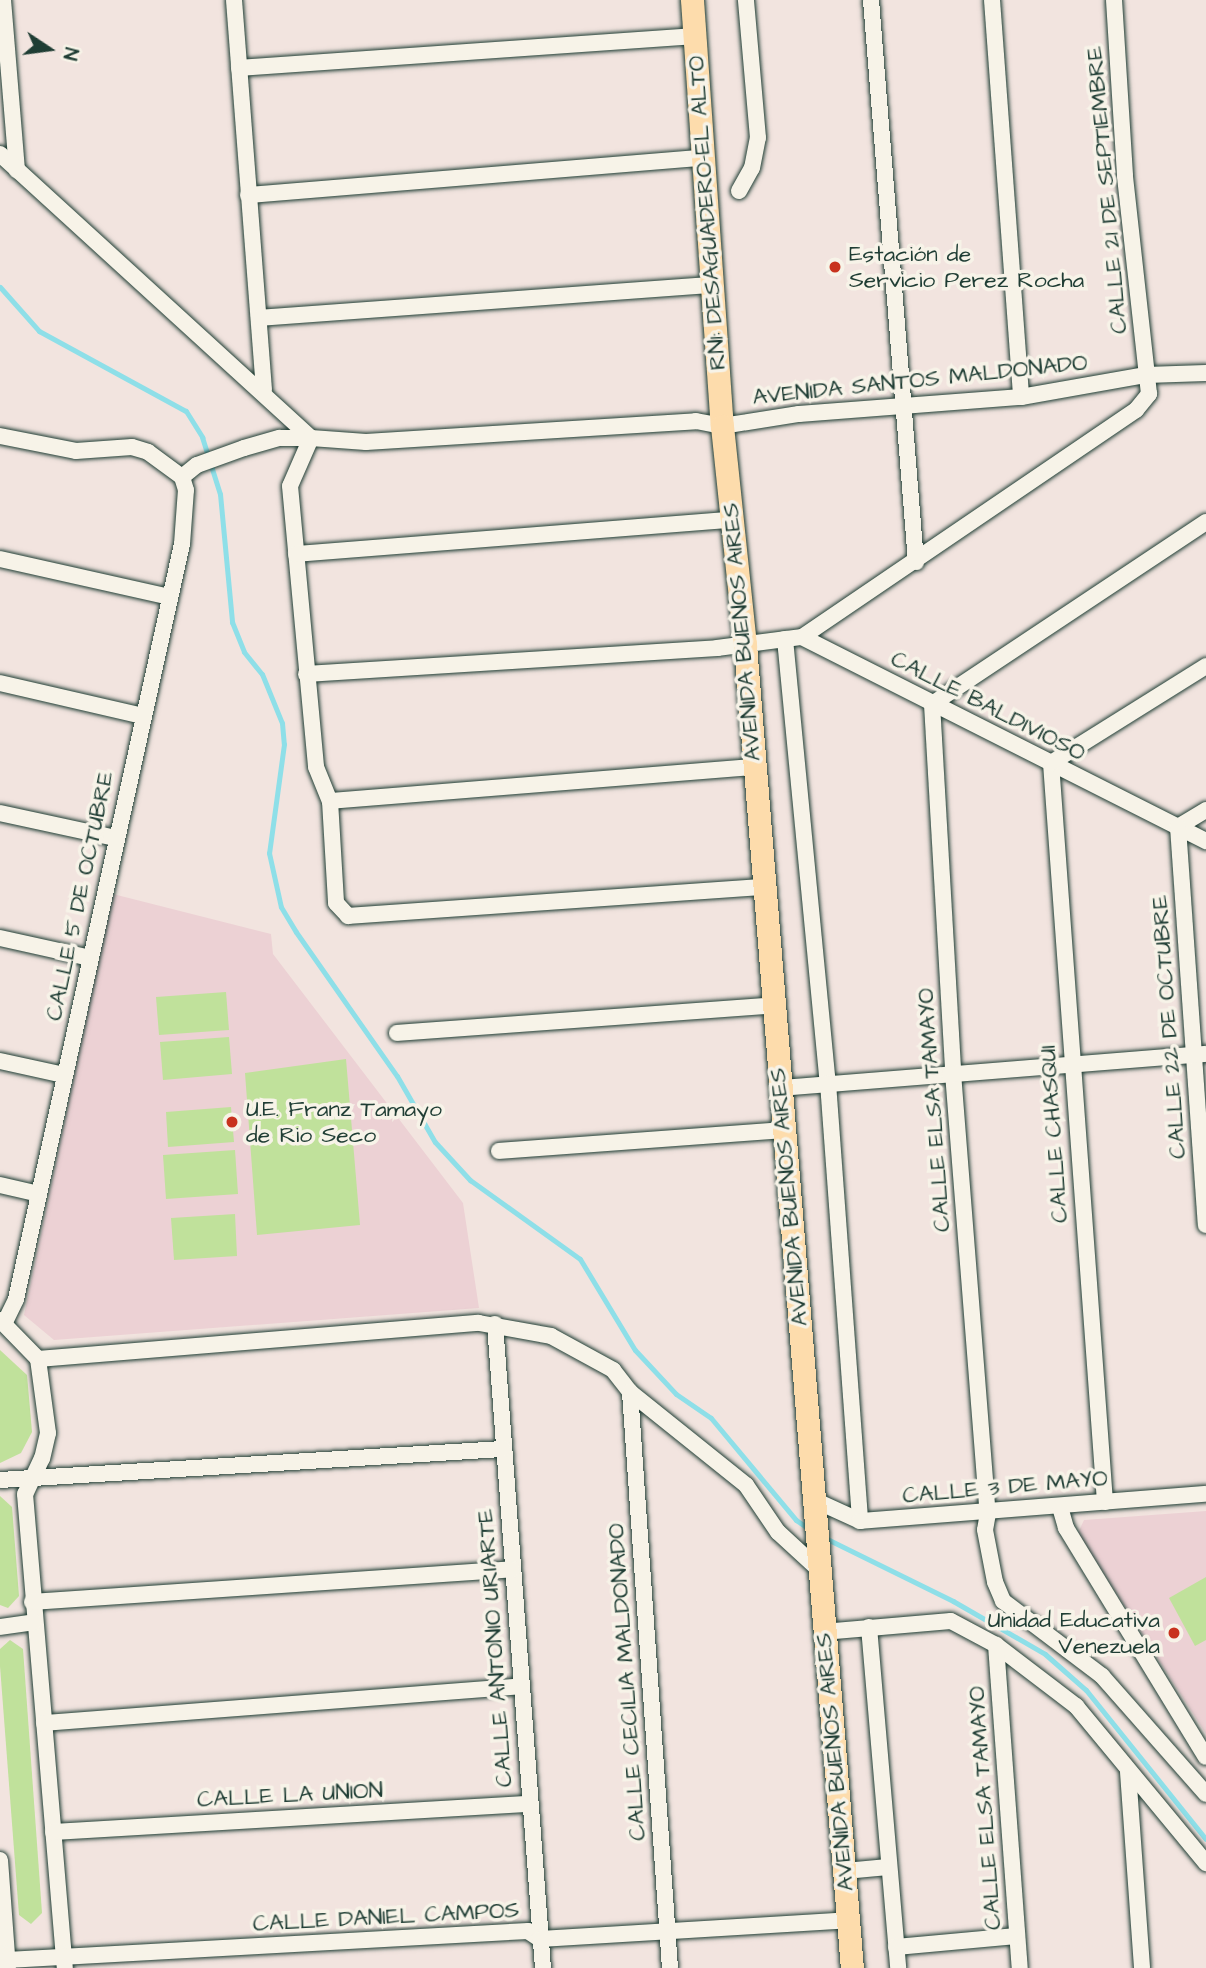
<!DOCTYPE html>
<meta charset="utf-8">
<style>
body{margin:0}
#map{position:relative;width:1206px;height:1968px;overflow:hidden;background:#f2e4df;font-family:"Architects Daughter",sans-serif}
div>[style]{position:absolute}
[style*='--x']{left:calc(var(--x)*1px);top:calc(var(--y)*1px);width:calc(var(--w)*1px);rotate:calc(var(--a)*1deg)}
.built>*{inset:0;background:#ecd1d4}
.green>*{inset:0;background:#c0e19b}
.stream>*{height:5px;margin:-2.5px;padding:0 2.5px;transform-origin:2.5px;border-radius:2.5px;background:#8edfe8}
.roads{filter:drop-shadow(0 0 2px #1f3d34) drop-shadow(0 0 2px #1f3d34)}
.minor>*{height:16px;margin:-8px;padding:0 8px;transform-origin:8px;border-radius:8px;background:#f7f3e8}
.highway>*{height:23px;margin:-11.5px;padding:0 11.5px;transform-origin:11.5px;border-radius:11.5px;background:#fddcac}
.dots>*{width:19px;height:19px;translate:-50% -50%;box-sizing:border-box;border:4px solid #f7f3e8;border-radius:50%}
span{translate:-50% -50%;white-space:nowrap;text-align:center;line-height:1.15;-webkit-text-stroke:7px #f7f3e8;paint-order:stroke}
.street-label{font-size:23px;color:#1f3d34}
.poi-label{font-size:23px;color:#1f3d34}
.left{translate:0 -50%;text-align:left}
.right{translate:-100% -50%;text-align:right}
.north{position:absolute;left:14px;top:14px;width:70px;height:70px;-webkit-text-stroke:5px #f7f3e8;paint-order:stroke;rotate:103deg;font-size:19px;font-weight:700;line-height:28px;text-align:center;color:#1f3d34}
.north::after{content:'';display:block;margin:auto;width:24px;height:32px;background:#1f3d34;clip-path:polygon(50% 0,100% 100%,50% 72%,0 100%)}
</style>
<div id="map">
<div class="built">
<i style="clip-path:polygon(113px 894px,271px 934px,273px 954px,463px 1203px,479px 1308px,54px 1340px,24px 1315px)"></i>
<i style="clip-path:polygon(1206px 1511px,1206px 1734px,1078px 1533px,1084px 1520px)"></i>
</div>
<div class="green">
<i style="clip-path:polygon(226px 992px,229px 1030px,159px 1035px,156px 997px)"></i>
<i style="clip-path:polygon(229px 1037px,232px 1074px,163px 1080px,160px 1042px)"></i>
<i style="clip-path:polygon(346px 1059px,360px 1225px,257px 1235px,245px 1073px)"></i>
<i style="clip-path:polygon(231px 1107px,234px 1142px,168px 1147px,166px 1112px)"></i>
<i style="clip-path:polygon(235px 1150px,238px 1194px,166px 1199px,163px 1155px)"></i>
<i style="clip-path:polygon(235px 1214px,237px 1256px,174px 1260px,171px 1218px)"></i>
<i style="clip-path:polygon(0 1350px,27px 1375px,32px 1432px,21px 1453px,0 1463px)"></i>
<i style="clip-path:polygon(0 1496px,12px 1507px,19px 1596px,8px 1608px,0 1605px)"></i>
<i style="clip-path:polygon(1206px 1577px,1206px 1640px,1195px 1646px,1169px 1598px)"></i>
<i style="clip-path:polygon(10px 1640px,23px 1649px,42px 1913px,31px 1924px,19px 1915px,0 1666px,0 1649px)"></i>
</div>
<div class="stream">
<i style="--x:0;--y:287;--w:59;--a:48.4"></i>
<i style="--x:39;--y:331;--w:167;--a:28.6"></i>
<i style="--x:186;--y:411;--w:31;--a:58"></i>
<i style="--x:202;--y:437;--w:60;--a:72.5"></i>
<i style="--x:220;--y:494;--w:129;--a:84.6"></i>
<i style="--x:232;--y:622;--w:32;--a:68"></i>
<i style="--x:244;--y:652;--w:28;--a:51"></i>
<i style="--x:262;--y:674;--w:53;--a:67.8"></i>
<i style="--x:282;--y:723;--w:21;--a:85"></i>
<i style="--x:284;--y:744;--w:110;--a:97.8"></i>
<i style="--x:269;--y:853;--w:55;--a:77.5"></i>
<i style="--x:281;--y:907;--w:29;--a:59"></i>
<i style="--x:296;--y:932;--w:176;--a:55"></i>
<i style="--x:397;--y:1076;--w:76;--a:60.1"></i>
<i style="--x:435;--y:1142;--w:52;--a:47.4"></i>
<i style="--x:470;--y:1180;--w:135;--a:35.7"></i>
<i style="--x:580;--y:1259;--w:106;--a:58.9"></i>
<i style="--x:635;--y:1350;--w:60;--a:47"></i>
<i style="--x:676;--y:1394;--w:42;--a:34.4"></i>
<i style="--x:711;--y:1418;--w:133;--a:50.2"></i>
<i style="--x:796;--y:1520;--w:14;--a:34"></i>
<i style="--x:823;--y:1537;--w:145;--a:26.2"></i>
<i style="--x:953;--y:1601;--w:106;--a:29.9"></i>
<i style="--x:1045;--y:1654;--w:55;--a:41.3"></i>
<i style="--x:1086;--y:1690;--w:191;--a:51.2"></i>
</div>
<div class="roads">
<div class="minor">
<i style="--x:3;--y:0;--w:171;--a:85.3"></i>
<i style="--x:234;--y:0;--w:391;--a:85.6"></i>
<i style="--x:871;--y:0;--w:564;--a:85.42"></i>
<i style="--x:992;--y:0;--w:398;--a:85.8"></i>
<i style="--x:239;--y:68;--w:457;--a:-4"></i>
<i style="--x:0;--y:154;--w:421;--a:42.4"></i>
<i style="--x:311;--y:438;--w:55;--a:4.2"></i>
<i style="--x:366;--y:442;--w:331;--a:-3.6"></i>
<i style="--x:696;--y:421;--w:26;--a:11"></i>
<i style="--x:722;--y:426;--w:78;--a:-8.9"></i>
<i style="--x:799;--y:414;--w:223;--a:-4.4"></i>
<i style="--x:1021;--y:397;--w:127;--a:-10"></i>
<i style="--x:1146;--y:375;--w:60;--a:-1.9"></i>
<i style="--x:739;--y:191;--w:26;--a:-61"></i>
<i style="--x:752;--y:168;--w:31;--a:-79"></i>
<i style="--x:758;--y:138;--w:139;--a:-95"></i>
<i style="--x:248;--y:195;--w:456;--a:-4.7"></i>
<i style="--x:259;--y:318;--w:454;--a:-4.2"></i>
<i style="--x:0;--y:436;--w:77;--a:11.2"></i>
<i style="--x:76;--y:451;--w:56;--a:-4.1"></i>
<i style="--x:132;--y:447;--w:17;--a:17"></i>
<i style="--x:148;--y:452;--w:42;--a:36.3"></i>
<i style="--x:182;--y:477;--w:19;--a:-39"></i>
<i style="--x:197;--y:465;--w:50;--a:-19.9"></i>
<i style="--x:244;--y:448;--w:37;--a:-16"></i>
<i style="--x:280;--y:438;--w:31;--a:0"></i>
<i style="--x:311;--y:438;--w:52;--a:113.6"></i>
<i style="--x:290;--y:486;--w:282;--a:84.7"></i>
<i style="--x:316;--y:767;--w:37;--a:68"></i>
<i style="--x:330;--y:801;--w:102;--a:86.6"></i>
<i style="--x:336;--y:903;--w:18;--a:47"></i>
<i style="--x:348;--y:916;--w:417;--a:-4"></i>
<i style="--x:1206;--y:522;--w:329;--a:146.4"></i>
<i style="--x:932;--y:704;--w:370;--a:86.7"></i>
<i style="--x:953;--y:1073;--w:441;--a:85.5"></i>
<i style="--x:988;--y:1513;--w:17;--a:100"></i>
<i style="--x:985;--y:1530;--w:53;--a:79.1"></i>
<i style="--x:995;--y:1582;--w:21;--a:67"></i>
<i style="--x:1003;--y:1601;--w:124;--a:37.1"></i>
<i style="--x:1102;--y:1676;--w:157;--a:48.6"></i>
<i style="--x:296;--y:554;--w:437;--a:-4.5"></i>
<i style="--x:0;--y:559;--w:174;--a:12.6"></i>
<i style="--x:802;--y:637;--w:404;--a:-34.2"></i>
<i style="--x:1136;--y:410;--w:21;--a:-51"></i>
<i style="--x:1149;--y:394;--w:220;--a:-96.3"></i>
<i style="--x:1125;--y:175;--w:175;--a:-93.6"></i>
<i style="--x:785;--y:639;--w:446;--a:84.5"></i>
<i style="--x:828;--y:1083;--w:439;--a:85.8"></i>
<i style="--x:306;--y:674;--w:412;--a:-3.6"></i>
<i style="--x:717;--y:648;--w:86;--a:-7.4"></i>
<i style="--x:802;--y:637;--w:453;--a:26.8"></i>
<i style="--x:0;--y:683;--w:147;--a:13"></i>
<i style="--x:330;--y:801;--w:425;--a:-4.6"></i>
<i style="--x:1206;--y:810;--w:33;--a:149"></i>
<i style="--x:1178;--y:827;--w:399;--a:86"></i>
<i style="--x:0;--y:813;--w:119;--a:12.2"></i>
<i style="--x:0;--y:938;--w:92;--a:12.5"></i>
<i style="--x:397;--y:1033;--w:378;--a:-4.2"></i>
<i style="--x:0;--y:1061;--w:66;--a:12.3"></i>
<i style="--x:781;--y:1088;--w:426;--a:-4.6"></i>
<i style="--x:499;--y:1151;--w:285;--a:-4.2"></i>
<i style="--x:0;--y:1185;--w:39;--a:13"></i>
<i style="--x:0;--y:1320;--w:54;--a:45.7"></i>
<i style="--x:38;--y:1359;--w:75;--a:82.3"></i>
<i style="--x:48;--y:1433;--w:26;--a:103"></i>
<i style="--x:42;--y:1458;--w:40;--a:115"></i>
<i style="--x:25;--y:1494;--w:476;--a:85.2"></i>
<i style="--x:5;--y:1322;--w:25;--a:-64"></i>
<i style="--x:16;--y:1299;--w:773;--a:-77.6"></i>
<i style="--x:182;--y:544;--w:54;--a:-85.8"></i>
<i style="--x:186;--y:490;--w:14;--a:-107"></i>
<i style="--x:495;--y:1324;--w:646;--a:85.74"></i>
<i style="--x:38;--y:1359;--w:442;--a:-4.7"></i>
<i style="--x:479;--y:1323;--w:73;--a:10.2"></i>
<i style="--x:551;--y:1336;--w:71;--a:28.7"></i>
<i style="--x:613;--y:1370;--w:28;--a:52"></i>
<i style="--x:630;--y:1392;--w:149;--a:38.7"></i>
<i style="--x:746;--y:1485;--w:57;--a:55.8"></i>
<i style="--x:778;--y:1532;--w:53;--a:42.7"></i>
<i style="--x:630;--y:1392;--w:577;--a:86.03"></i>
<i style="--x:0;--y:1480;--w:504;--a:-3.53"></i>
<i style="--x:812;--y:1499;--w:53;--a:24.6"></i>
<i style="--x:860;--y:1521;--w:347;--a:-4.5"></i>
<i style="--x:1105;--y:1502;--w:741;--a:-94.18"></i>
<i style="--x:1051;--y:763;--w:183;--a:-32"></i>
<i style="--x:1060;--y:1507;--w:22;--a:74"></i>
<i style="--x:1066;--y:1528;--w:268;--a:58.6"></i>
<i style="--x:32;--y:1602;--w:481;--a:-3.9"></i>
<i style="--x:0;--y:1627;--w:34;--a:-8"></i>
<i style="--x:869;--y:1627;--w:342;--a:85.1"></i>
<i style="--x:823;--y:1632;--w:128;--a:-4.9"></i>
<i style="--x:951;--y:1621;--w:51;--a:28.1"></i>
<i style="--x:996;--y:1645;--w:101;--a:37.3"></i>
<i style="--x:1076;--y:1706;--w:204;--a:50.4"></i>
<i style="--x:996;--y:1645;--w:324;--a:85.8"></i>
<i style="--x:44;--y:1723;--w:479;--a:-4.4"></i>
<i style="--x:1128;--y:1772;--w:196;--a:85.9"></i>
<i style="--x:53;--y:1832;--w:478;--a:-3.4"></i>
<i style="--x:0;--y:1860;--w:108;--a:85.8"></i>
<i style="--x:845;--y:1871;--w:43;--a:-5.3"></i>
<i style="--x:896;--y:1947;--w:121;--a:-5.2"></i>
<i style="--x:7;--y:1960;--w:522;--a:-3.19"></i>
<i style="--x:528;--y:1931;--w:14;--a:34"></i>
<i style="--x:540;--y:1939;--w:309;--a:-3.5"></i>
</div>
<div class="highway">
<i style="--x:692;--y:0;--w:427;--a:86"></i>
<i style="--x:722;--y:426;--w:220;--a:84"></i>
<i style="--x:745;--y:645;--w:1327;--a:85.38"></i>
</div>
</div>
<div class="dots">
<i style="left:835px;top:267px;background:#c8321e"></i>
<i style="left:232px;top:1122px;background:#c8321e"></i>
<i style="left:1174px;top:1633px;background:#c8321e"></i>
</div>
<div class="street-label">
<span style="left:1107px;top:190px;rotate:-95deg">CALLE 21 DE SEPTIEMBRE</span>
<span style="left:707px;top:213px;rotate:-94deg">RN1: DESAGUADERO-EL ALTO</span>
<span style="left:920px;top:380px;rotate:-6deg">AVENIDA SANTOS MALDONADO</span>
<span style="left:742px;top:632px;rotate:-95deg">AVENIDA BUENOS AIRES</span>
<span style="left:988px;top:706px;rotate:27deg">CALLE BALDIVIOSO</span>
<span style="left:80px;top:896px;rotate:-78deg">CALLE 5 DE OCTUBRE</span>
<span style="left:1169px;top:1027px;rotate:-94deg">CALLE 22 DE OCTUBRE</span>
<span style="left:934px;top:1110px;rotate:-94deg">CALLE ELSA TAMAYO</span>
<span style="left:1054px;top:1134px;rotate:-94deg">CALLE CHASQUI</span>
<span style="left:789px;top:1197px;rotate:-95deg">AVENIDA BUENOS AIRES</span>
<span style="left:1005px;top:1487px;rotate:-5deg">CALLE 3 DE MAYO</span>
<span style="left:495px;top:1648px;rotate:-94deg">CALLE ANTONIO URIARTE</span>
<span style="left:627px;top:1682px;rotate:-94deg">CALLE CECILIA MALDONADO</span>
<span style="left:835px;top:1762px;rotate:-95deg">AVENIDA BUENOS AIRES</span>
<span style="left:290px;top:1795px;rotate:-3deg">CALLE LA UNION</span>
<span style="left:985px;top:1808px;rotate:-94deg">CALLE ELSA TAMAYO</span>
<span style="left:386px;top:1917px;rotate:-3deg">CALLE DANIEL CAMPOS</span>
</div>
<div class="poi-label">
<span class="left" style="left:849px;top:267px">Estación de<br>Servicio Perez Rocha</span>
<span class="left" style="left:246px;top:1122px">U.E. Franz Tamayo<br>de Rio Seco</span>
<span class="right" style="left:1160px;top:1633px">Unidad Educativa<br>Venezuela</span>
</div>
<div class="north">N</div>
</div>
